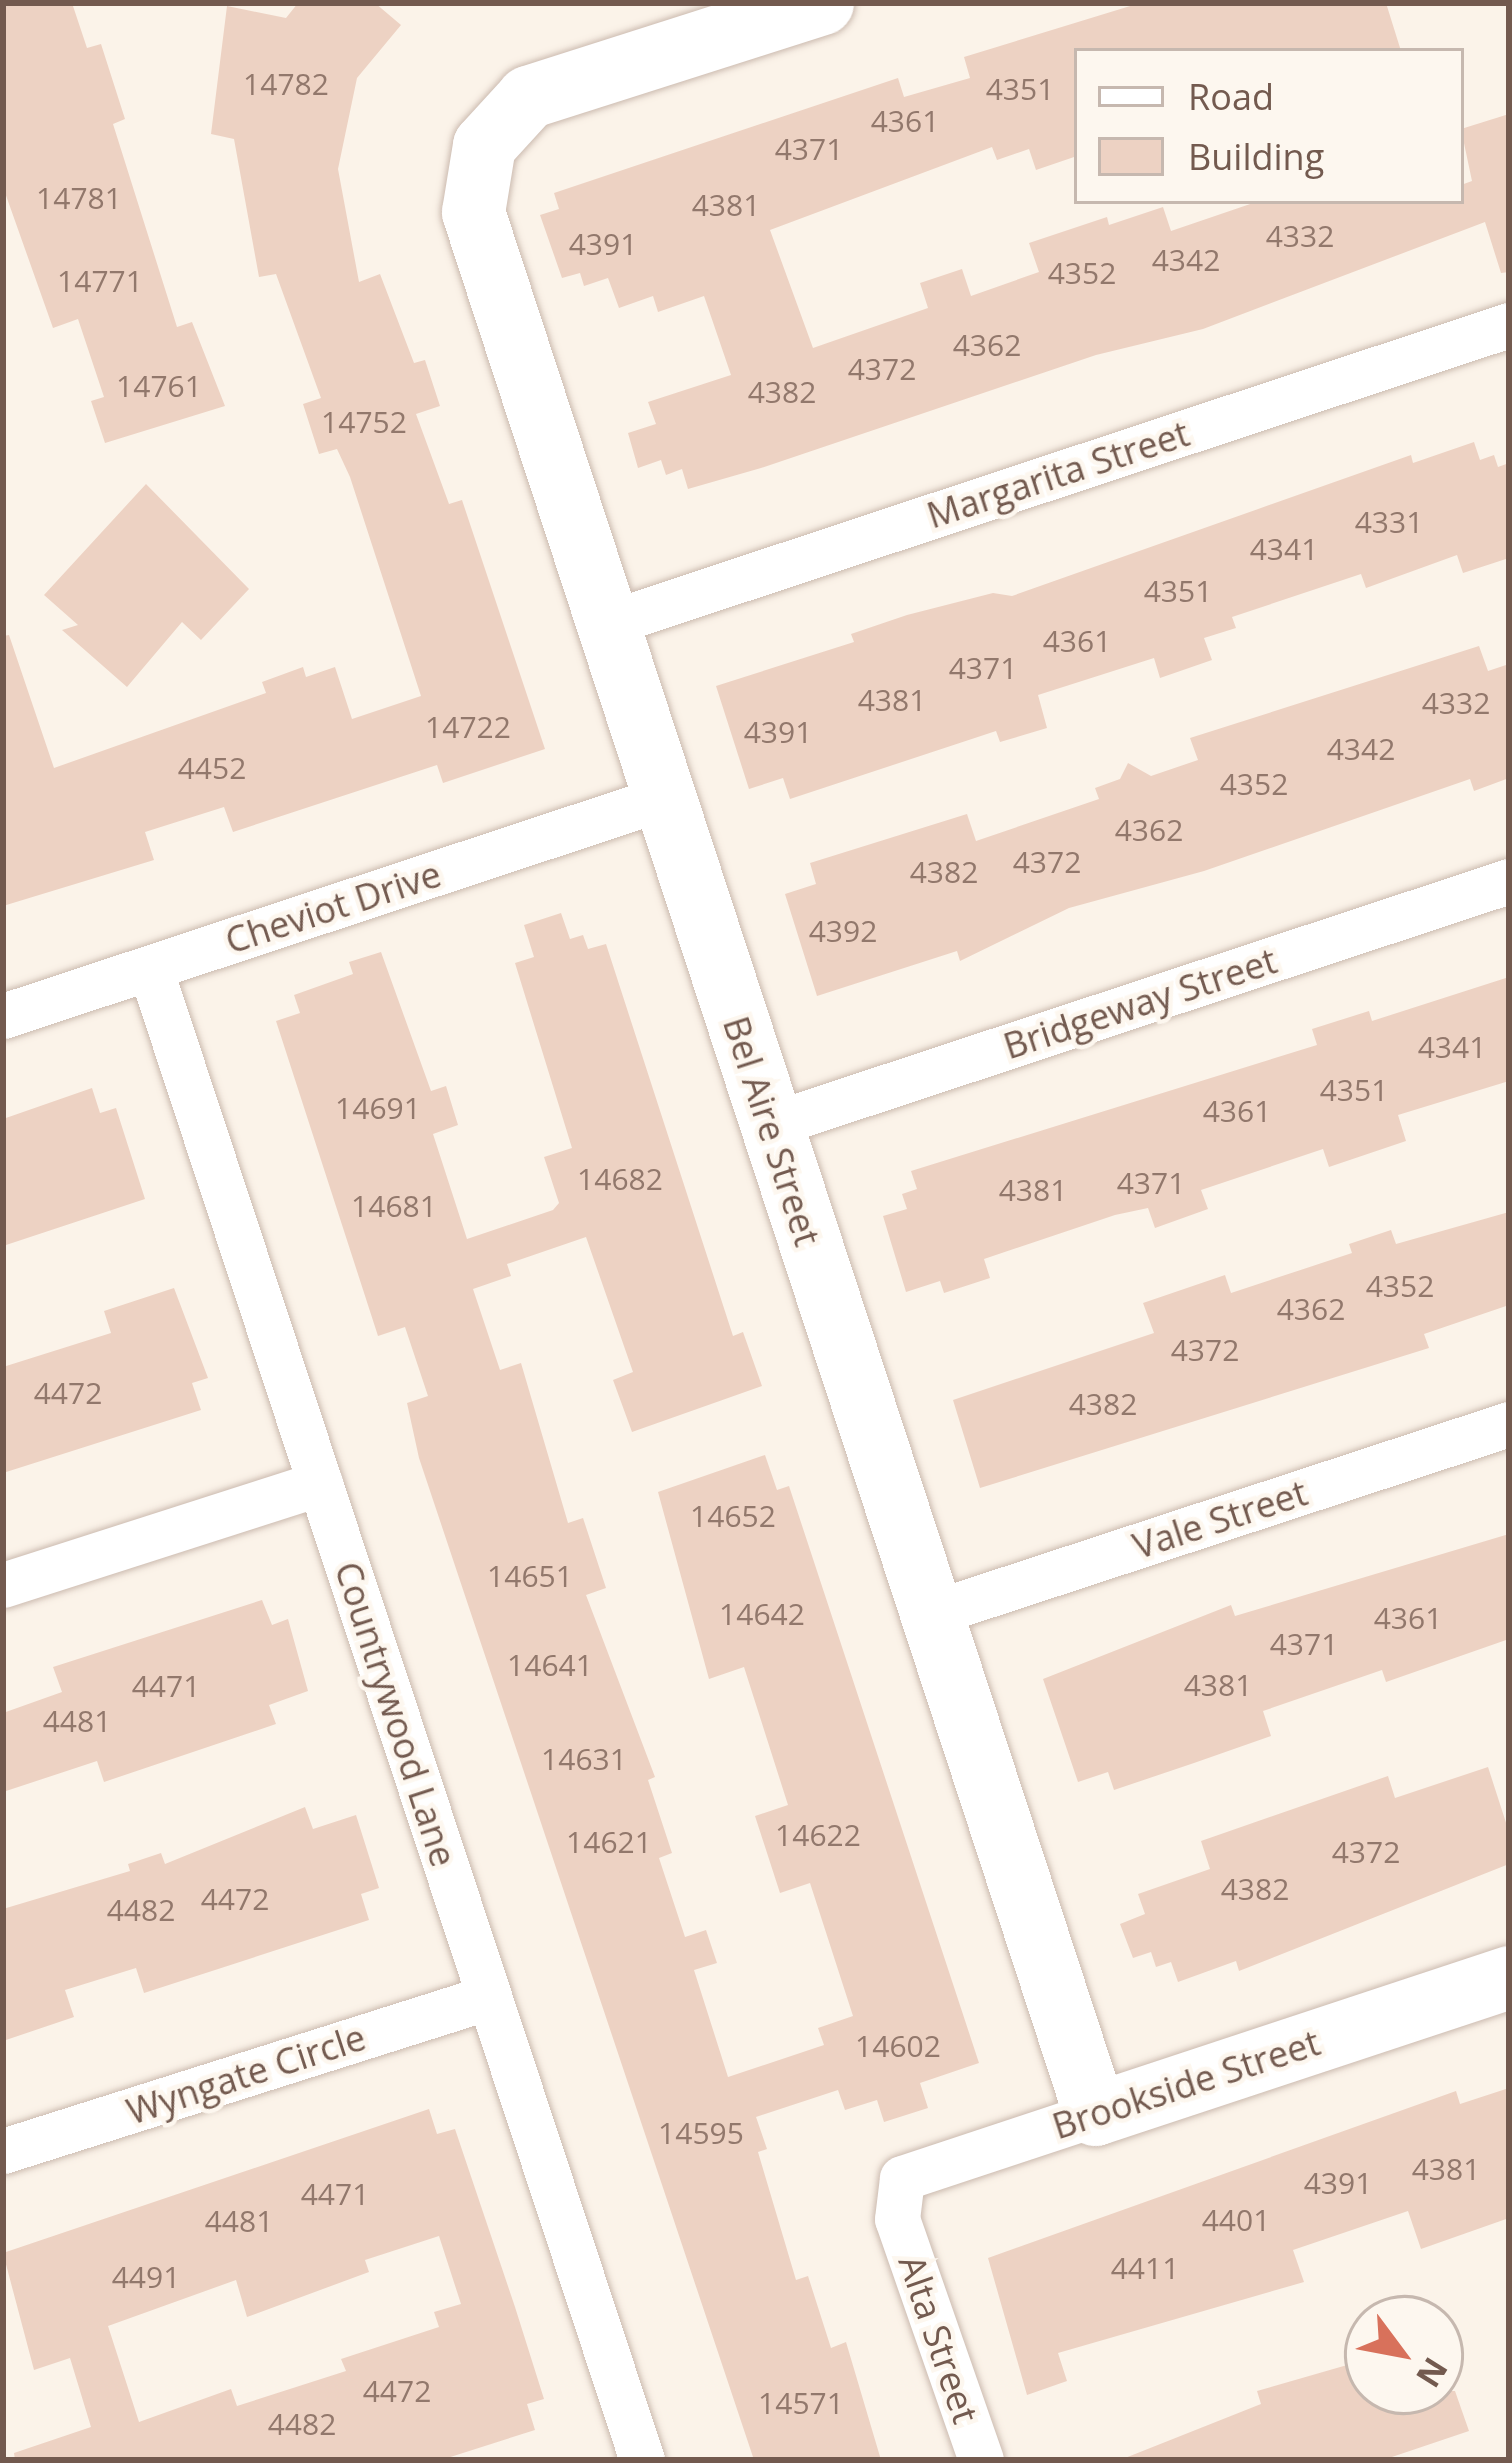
<!DOCTYPE html>
<style>
body{margin:0}
#map{position:relative;width:1512px;height:2463px;overflow:hidden;background:#fbf3e9;font-family:"Open Sans",sans-serif}
div>[style]{position:absolute}
[style*='--x']{left:calc(var(--x)*1px);top:calc(var(--y)*1px);width:calc(var(--w)*1px);rotate:calc(var(--a)*1deg)}
.building>*{inset:0;background:#edd2c3}
.roads{filter:drop-shadow(0 0 3px #ccbbb0) drop-shadow(0 0 3px #ccbbb0)}
.street>*{height:45px;margin:-22.5px;padding:0 22.5px;transform-origin:22.5px;border-radius:22.5px;background:#fff}
.secondary>*{height:63px;margin:-31.5px;padding:0 31.5px;transform-origin:31.5px;border-radius:31.5px;background:#fff}
span{translate:-50% -50%;white-space:nowrap;text-align:center;line-height:1.15;-webkit-text-stroke:9px #fdf7ef;paint-order:stroke}
.number-label{font-size:30px;color:#92786c}
.number-label span{-webkit-text-stroke-width:0}
.street-label{font-size:36px;color:#735a4f}
.frame{position:absolute;inset:0;border:6px solid #735a4f;pointer-events:none}
.legend{position:absolute;left:1074px;top:48px;width:390px;height:156px;box-sizing:border-box;background:#fdf7ef;border:3px solid #c6b8af;margin:0;padding:15px 21px;list-style:none;font-size:36px;color:#735a4f}
.legend li{display:flex;align-items:center;gap:24px;height:60px}
.legend b{width:60px;border:3px solid #c6b8af}
.north{position:absolute;left:1344px;top:2295px;width:120px;height:120px;box-sizing:border-box;background:#fdf7ef;border:3px solid #c6b8af;border-radius:50%;rotate:122deg;font-size:33px;font-weight:700;line-height:48px;text-align:center;color:#735a4f}
.north::after{content:'';display:block;margin:auto;width:42px;height:54px;background:#d8715b;clip-path:polygon(50% 0,100% 100%,50% 72%,0 100%)}
</style>
<div id="map">
<div class="building">
<i style="clip-path:polygon(3px 3px,72px 3px,87px 48px,101px 44px,125px 119px,113px 124px,177px 327px,192px 322px,225px 406px,105px 443px,91px 401px,104px 397px,78px 319px,53px 328px,3px 187px)"></i>
<i style="clip-path:polygon(298px 3px,375px 3px,401px 25px,357px 78px,338px 169px,359px 282px,380px 274px,414px 363px,425px 360px,440px 406px,416px 414px,449px 504px,462px 500px,545px 749px,443px 783px,437px 765px,233px 832px,224px 807px,145px 832px,154px 860px,3px 906px,3px 636px,9px 635px,54px 768px,266px 693px,262px 682px,303px 667px,306px 677px,335px 667px,352px 719px,421px 696px,350px 477px,337px 449px,319px 454px,303px 404px,321px 398px,276px 274px,259px 277px,234px 139px,211px 134px,227px 6px,286px 18px)"></i>
<i style="clip-path:polygon(1140px 3px,1386px 3px,1401px 51px,1077px 51px,1077px 156px,1036px 170px,1029px 149px,997px 160px,992px 147px,770px 230px,813px 348px,928px 308px,920px 283px,962px 269px,971px 296px,1039px 272px,1029px 243px,1107px 217px,1109px 225px,1163px 207px,1171px 231px,1259px 201px,1461px 201px,1461px 185px,1472px 181px,1461px 129px,1509px 114px,1509px 272px,1501px 273px,1485px 222px,1203px 329px,1096px 355px,761px 468px,688px 489px,682px 469px,666px 475px,661px 460px,638px 468px,628px 433px,656px 424px,648px 402px,731px 375px,704px 296px,658px 312px,653px 296px,619px 308px,608px 278px,584px 286px,580px 273px,562px 278px,540px 215px,559px 209px,554px 193px,898px 78px,904px 97px,970px 78px,964px 57px)"></i>
<i style="clip-path:polygon(1474px 442px,1480px 460px,1494px 455px,1498px 467px,1509px 463px,1509px 558px,1463px 573px,1457px 555px,1366px 588px,1361px 574px,1232px 617px,1236px 628px,1204px 638px,1212px 660px,1160px 678px,1154px 658px,1038px 695px,1047px 728px,1000px 742px,996px 731px,790px 799px,783px 778px,749px 789px,716px 686px,854px 642px,851px 634px,907px 615px,993px 593px,1012px 596px,1411px 455px,1413px 463px)"></i>
<i style="clip-path:polygon(146px 484px,249px 589px,201px 640px,182px 622px,127px 687px,62px 630px,78px 625px,44px 595px)"></i>
<i style="clip-path:polygon(1479px 646px,1488px 671px,1509px 664px,1509px 778px,1474px 791px,1470px 779px,1204px 871px,1069px 908px,960px 961px,957px 951px,817px 996px,785px 894px,816px 884px,810px 863px,967px 814px,976px 841px,1099px 799px,1095px 788px,1120px 779px,1128px 763px,1151px 776px,1198px 760px,1190px 738px)"></i>
<i style="clip-path:polygon(561px 913px,570px 939px,583px 935px,588px 949px,606px 944px,733px 1336px,743px 1332px,762px 1386px,632px 1432px,613px 1380px,633px 1372px,586px 1237px,507px 1264px,511px 1276px,473px 1289px,500px 1370px,521px 1363px,568px 1523px,583px 1518px,606px 1588px,586px 1595px,655px 1777px,648px 1780px,672px 1853px,659px 1858px,685px 1937px,706px 1930px,717px 1963px,694px 1970px,728px 2077px,824px 2045px,818px 2028px,853px 2016px,810px 1883px,780px 1893px,755px 1816px,788px 1805px,744px 1667px,709px 1679px,658px 1492px,765px 1455px,777px 1490px,789px 1486px,979px 2063px,920px 2083px,928px 2108px,884px 2122px,877px 2100px,845px 2110px,838px 2090px,756px 2117px,767px 2149px,758px 2152px,796px 2280px,808px 2276px,831px 2348px,846px 2342px,881px 2460px,754px 2460px,419px 1458px,407px 1403px,428px 1396px,405px 1327px,378px 1336px,276px 1021px,300px 1013px,294px 995px,353px 974px,349px 962px,381px 952px,431px 1091px,446px 1086px,458px 1125px,433px 1134px,467px 1239px,553px 1210px,559px 1203px,544px 1157px,572px 1148px,515px 963px,534px 957px,524px 925px)"></i>
<i style="clip-path:polygon(1509px 977px,1509px 1081px,1398px 1115px,1406px 1141px,1329px 1167px,1323px 1149px,1201px 1190px,1208px 1209px,1155px 1228px,1148px 1208px,1115px 1215px,984px 1259px,990px 1278px,944px 1293px,940px 1281px,906px 1292px,883px 1216px,907px 1209px,902px 1194px,917px 1189px,911px 1171px,1317px 1045px,1312px 1029px,1369px 1011px,1372px 1021px)"></i>
<i style="clip-path:polygon(92px 1088px,100px 1113px,116px 1108px,145px 1199px,3px 1246px,3px 1119px)"></i>
<i style="clip-path:polygon(1509px 1212px,1509px 1305px,1424px 1334px,1429px 1348px,980px 1488px,953px 1400px,1154px 1333px,1143px 1303px,1225px 1275px,1231px 1293px,1352px 1253px,1349px 1244px,1391px 1230px,1396px 1244px)"></i>
<i style="clip-path:polygon(174px 1288px,208px 1378px,192px 1383px,201px 1410px,3px 1473px,3px 1367px,111px 1333px,104px 1311px)"></i>
<i style="clip-path:polygon(1509px 1534px,1509px 1639px,1386px 1682px,1382px 1670px,1263px 1711px,1271px 1736px,1194px 1763px,1114px 1790px,1108px 1772px,1078px 1782px,1043px 1679px,1231px 1605px,1235px 1616px)"></i>
<i style="clip-path:polygon(262px 1600px,272px 1625px,288px 1619px,308px 1691px,269px 1705px,276px 1724px,104px 1782px,97px 1761px,3px 1792px,3px 1713px,62px 1692px,53px 1667px)"></i>
<i style="clip-path:polygon(1488px 1767px,1509px 1832px,1509px 1864px,1239px 1971px,1236px 1961px,1178px 1982px,1171px 1962px,1156px 1967px,1151px 1952px,1133px 1958px,1120px 1924px,1145px 1914px,1138px 1894px,1210px 1869px,1201px 1841px,1388px 1776px,1395px 1798px)"></i>
<i style="clip-path:polygon(305px 1807px,313px 1829px,356px 1815px,379px 1888px,361px 1894px,369px 1920px,144px 1993px,136px 1968px,65px 1990px,74px 2017px,3px 2041px,3px 1909px,130px 1871px,128px 1864px,161px 1853px,165px 1864px)"></i>
<i style="clip-path:polygon(1509px 2088px,1509px 2218px,1421px 2249px,1408px 2211px,1293px 2250px,1304px 2282px,1058px 2353px,1067px 2381px,1027px 2395px,988px 2258px,1456px 2091px,1460px 2104px)"></i>
<i style="clip-path:polygon(evenodd,429px 2109px,437px 2134px,455px 2129px,515px 2307px,544px 2399px,527px 2404px,535px 2430px,441px 2460px,15px 2460px,14px 2453px,91px 2427px,70px 2358px,34px 2370px,3px 2253px,429px 2109px,439px 2236px,461px 2304px,434px 2312px,439px 2327px,341px 2359px,346px 2371px,237px 2406px,231px 2389px,139px 2422px,108px 2326px,236px 2280px,247px 2317px,369px 2272px,365px 2260px,439px 2236px)"></i>
<i style="clip-path:polygon(1368px 2359px,1368px 2391px,1455px 2391px,1469px 2431px,1383px 2460px,1120px 2460px,1261px 2404px,1257px 2391px)"></i>
</div>
<div class="roads">
<div class="street">
<i style="--x:606;--y:624;--w:951;--a:-18.32"></i>
<i style="--x:150;--y:968;--w:1571;--a:71.75"></i>
<i style="--x:3;--y:1016;--w:695;--a:-18.28"></i>
<i style="--x:770;--y:1125;--w:778;--a:-18.27"></i>
<i style="--x:3;--y:1585;--w:333;--a:-17.8"></i>
<i style="--x:930;--y:1614;--w:609;--a:-18.17"></i>
<i style="--x:3;--y:2151;--w:510;--a:-17.58"></i>
<i style="--x:981;--y:2460;--w:255;--a:-109.2"></i>
<i style="--x:897;--y:2219;--w:41;--a:-83"></i>
<i style="--x:902;--y:2178;--w:203;--a:-18.3"></i>
</div>
<div class="secondary">
<i style="--x:822;--y:3;--w:309;--a:162.3"></i>
<i style="--x:528;--y:97;--w:65;--a:132.5"></i>
<i style="--x:484;--y:145;--w:68;--a:99.3"></i>
<i style="--x:473;--y:212;--w:2001;--a:71.89"></i>
<i style="--x:1095;--y:2114;--w:436;--a:-18.3"></i>
</div>
</div>
<div class="number-label">
<span style="left:286px;top:84px">14782</span>
<span style="left:1020px;top:89px">4351</span>
<span style="left:905px;top:121px">4361</span>
<span style="left:809px;top:149px">4371</span>
<span style="left:79px;top:198px">14781</span>
<span style="left:726px;top:205px">4381</span>
<span style="left:1300px;top:236px">4332</span>
<span style="left:603px;top:244px">4391</span>
<span style="left:1186px;top:260px">4342</span>
<span style="left:1082px;top:273px">4352</span>
<span style="left:100px;top:281px">14771</span>
<span style="left:987px;top:345px">4362</span>
<span style="left:882px;top:369px">4372</span>
<span style="left:159px;top:386px">14761</span>
<span style="left:782px;top:392px">4382</span>
<span style="left:364px;top:422px">14752</span>
<span style="left:1389px;top:522px">4331</span>
<span style="left:1284px;top:549px">4341</span>
<span style="left:1178px;top:591px">4351</span>
<span style="left:1077px;top:641px">4361</span>
<span style="left:983px;top:668px">4371</span>
<span style="left:892px;top:700px">4381</span>
<span style="left:1456px;top:703px">4332</span>
<span style="left:468px;top:727px">14722</span>
<span style="left:778px;top:732px">4391</span>
<span style="left:1361px;top:749px">4342</span>
<span style="left:212px;top:768px">4452</span>
<span style="left:1254px;top:784px">4352</span>
<span style="left:1149px;top:830px">4362</span>
<span style="left:1047px;top:862px">4372</span>
<span style="left:944px;top:872px">4382</span>
<span style="left:843px;top:931px">4392</span>
<span style="left:1452px;top:1047px">4341</span>
<span style="left:1354px;top:1090px">4351</span>
<span style="left:378px;top:1108px">14691</span>
<span style="left:1237px;top:1111px">4361</span>
<span style="left:620px;top:1179px">14682</span>
<span style="left:1151px;top:1183px">4371</span>
<span style="left:1033px;top:1190px">4381</span>
<span style="left:394px;top:1206px">14681</span>
<span style="left:1400px;top:1286px">4352</span>
<span style="left:1311px;top:1309px">4362</span>
<span style="left:1205px;top:1350px">4372</span>
<span style="left:68px;top:1393px">4472</span>
<span style="left:1103px;top:1404px">4382</span>
<span style="left:733px;top:1516px">14652</span>
<span style="left:530px;top:1576px">14651</span>
<span style="left:762px;top:1614px">14642</span>
<span style="left:1408px;top:1618px">4361</span>
<span style="left:1304px;top:1644px">4371</span>
<span style="left:550px;top:1665px">14641</span>
<span style="left:1218px;top:1685px">4381</span>
<span style="left:166px;top:1686px">4471</span>
<span style="left:77px;top:1721px">4481</span>
<span style="left:584px;top:1759px">14631</span>
<span style="left:818px;top:1835px">14622</span>
<span style="left:609px;top:1842px">14621</span>
<span style="left:1366px;top:1852px">4372</span>
<span style="left:1255px;top:1889px">4382</span>
<span style="left:235px;top:1899px">4472</span>
<span style="left:141px;top:1910px">4482</span>
<span style="left:898px;top:2046px">14602</span>
<span style="left:701px;top:2133px">14595</span>
<span style="left:1446px;top:2169px">4381</span>
<span style="left:1338px;top:2183px">4391</span>
<span style="left:335px;top:2194px">4471</span>
<span style="left:1236px;top:2220px">4401</span>
<span style="left:239px;top:2221px">4481</span>
<span style="left:1145px;top:2268px">4411</span>
<span style="left:146px;top:2277px">4491</span>
<span style="left:397px;top:2391px">4472</span>
<span style="left:801px;top:2403px">14571</span>
<span style="left:302px;top:2424px">4482</span>
</div>
<div class="street-label">
<span style="left:1058px;top:474px;rotate:-18deg">Margarita Street</span>
<span style="left:333px;top:907px;rotate:-18deg">Cheviot Drive</span>
<span style="left:1140px;top:1003px;rotate:-18deg">Bridgeway Street</span>
<span style="left:772px;top:1131px;rotate:72deg">Bel Aire Street</span>
<span style="left:1220px;top:1519px;rotate:-18deg">Vale Street</span>
<span style="left:396px;top:1714px;rotate:72deg">Countrywood Lane</span>
<span style="left:246px;top:2074px;rotate:-18deg">Wyngate Circle</span>
<span style="left:1186px;top:2084px;rotate:-18deg">Brookside Street</span>
<span style="left:939px;top:2339px;rotate:71deg">Alta Street</span>
</div>
<div class="frame"></div>
<ul class="legend">
<li><b style="height:15px;background:#fff"></b>Road</li>
<li><b style="height:33px;background:#edd2c3"></b>Building</li>
</ul>
<div class="north">N</div>
</div>
